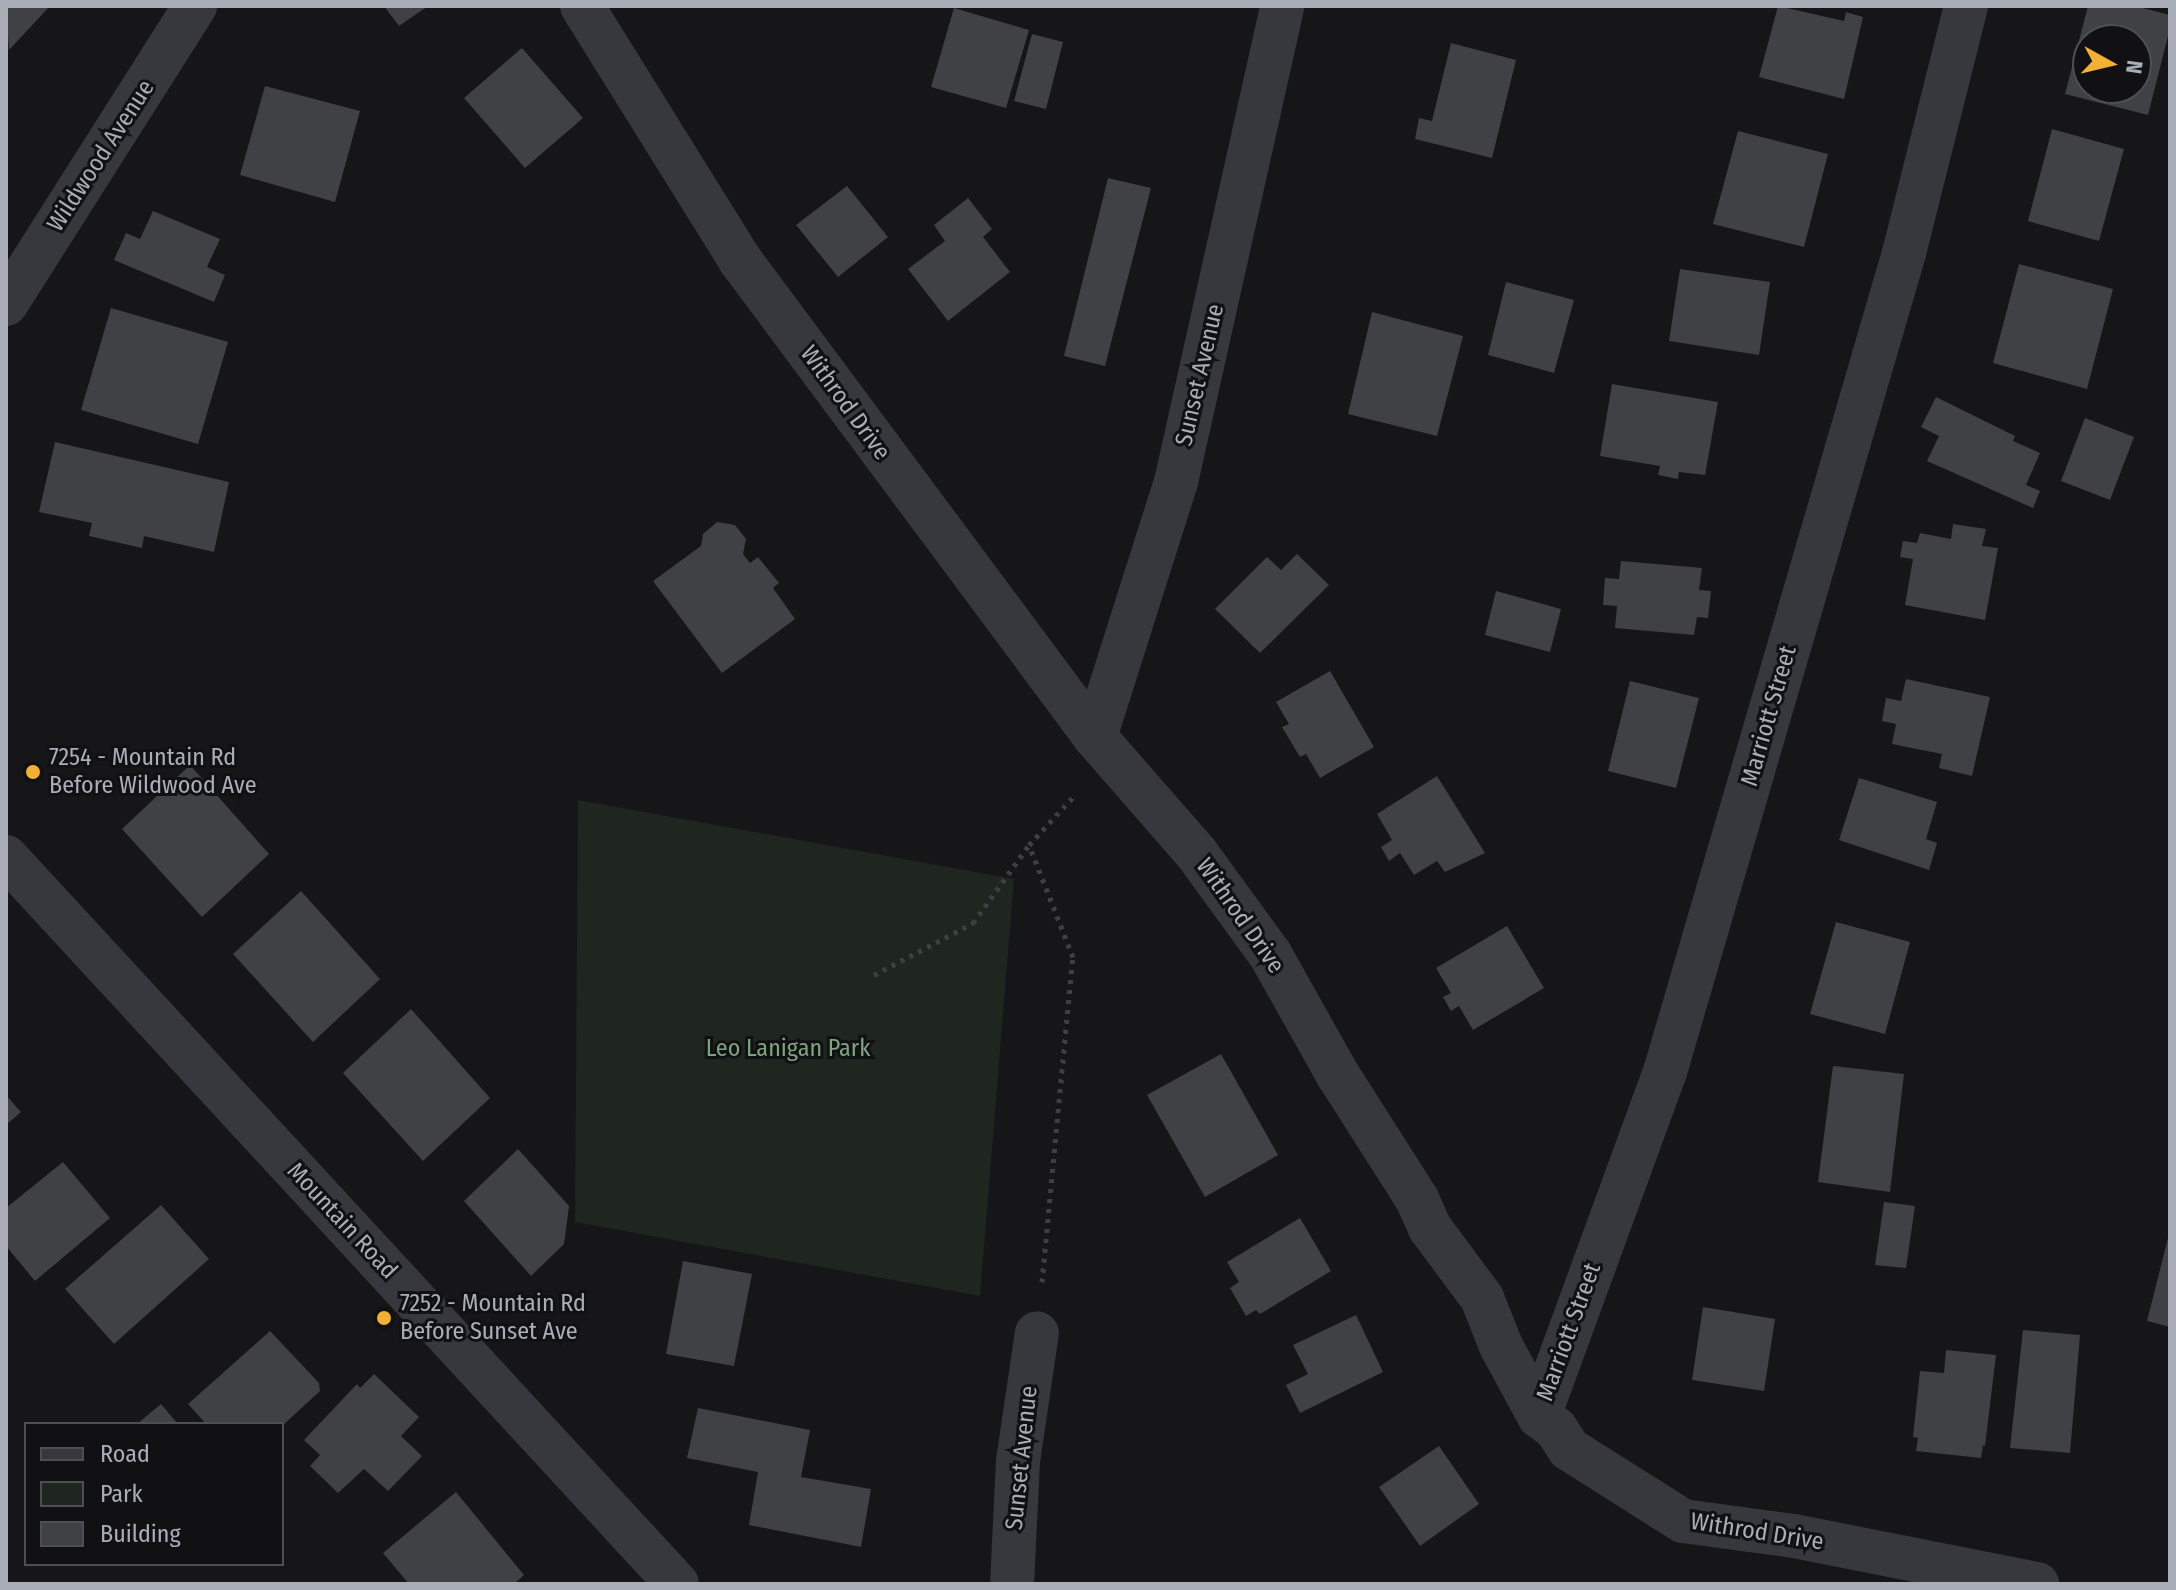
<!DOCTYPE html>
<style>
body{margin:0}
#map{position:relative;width:2176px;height:1590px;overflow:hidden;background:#161618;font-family:"Fira Sans Condensed",sans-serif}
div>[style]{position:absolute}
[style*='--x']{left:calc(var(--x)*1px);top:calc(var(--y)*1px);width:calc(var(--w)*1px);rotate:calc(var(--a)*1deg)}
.green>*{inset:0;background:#1e261f}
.building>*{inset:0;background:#404145}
.path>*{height:5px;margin-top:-2.5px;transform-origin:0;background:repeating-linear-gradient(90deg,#3d3f44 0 4px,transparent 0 10px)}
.street>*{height:44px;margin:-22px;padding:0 22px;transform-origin:22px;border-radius:22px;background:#37383d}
.dots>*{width:22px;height:22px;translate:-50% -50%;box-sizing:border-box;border:4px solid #111113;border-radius:50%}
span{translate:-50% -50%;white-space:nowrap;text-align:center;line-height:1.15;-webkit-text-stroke:6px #111113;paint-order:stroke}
.street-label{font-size:24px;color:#a8adb8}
.poi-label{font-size:24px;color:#a8adb8}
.left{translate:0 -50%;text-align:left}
.park-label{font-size:24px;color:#7fa381}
.frame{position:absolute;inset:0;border:8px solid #a8adb8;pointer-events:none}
.legend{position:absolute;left:24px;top:1422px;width:260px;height:144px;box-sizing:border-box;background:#111113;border:2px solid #4d4f55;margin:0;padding:10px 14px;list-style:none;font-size:24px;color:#a8adb8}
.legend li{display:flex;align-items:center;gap:16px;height:40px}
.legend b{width:40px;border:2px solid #4d4f55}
.north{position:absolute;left:2072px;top:24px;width:80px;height:80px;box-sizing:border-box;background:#111113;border:2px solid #4d4f55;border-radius:50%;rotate:98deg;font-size:22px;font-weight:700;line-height:32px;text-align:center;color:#a8adb8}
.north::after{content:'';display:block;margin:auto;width:28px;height:36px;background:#f2b134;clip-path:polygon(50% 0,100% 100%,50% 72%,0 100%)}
</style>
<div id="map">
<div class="green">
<i style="clip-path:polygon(578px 800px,1014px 879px,980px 1296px,575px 1222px)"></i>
</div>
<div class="building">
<i style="clip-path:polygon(6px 6px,50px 6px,9px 50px)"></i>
<i style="clip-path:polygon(384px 6px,428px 6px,399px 26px)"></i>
<i style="clip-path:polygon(1778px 6px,1844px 21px,1846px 12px,1863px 17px,1844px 99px,1759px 77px)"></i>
<i style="clip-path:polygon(evenodd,2088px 6px,2135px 6px,2170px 15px,2170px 28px,2148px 115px,2065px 94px,2088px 6px,2088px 40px,2136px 40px,2136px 88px,2088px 88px,2088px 40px)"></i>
<i style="clip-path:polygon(954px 8px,1029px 30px,1006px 108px,931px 87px)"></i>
<i style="clip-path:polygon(1032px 34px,1063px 42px,1046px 109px,1014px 101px)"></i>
<i style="clip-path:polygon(1451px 43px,1516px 60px,1492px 158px,1415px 139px,1419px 118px,1432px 121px)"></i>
<i style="clip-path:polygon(522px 48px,583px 118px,525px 168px,464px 98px)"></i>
<i style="clip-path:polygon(265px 86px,360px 111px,335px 202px,240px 175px)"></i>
<i style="clip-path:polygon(2052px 129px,2124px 149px,2099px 241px,2028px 221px)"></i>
<i style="clip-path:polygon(1738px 131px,1828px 154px,1804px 247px,1713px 224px)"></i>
<i style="clip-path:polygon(1108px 178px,1151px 188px,1105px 366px,1064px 356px)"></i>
<i style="clip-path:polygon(847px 186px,888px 237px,838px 277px,796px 225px)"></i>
<i style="clip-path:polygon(968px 198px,992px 229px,983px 237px,1010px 272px,948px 321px,908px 269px,945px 241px,934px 225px)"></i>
<i style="clip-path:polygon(153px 211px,220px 239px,207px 267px,225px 275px,214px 302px,114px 260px,126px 233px,140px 239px)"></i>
<i style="clip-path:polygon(2019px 264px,2113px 289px,2087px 389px,1993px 363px)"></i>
<i style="clip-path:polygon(1680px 269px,1770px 282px,1759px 355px,1669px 341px)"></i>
<i style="clip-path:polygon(1506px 282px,1574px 300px,1554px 373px,1488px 355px)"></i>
<i style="clip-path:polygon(111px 308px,228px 342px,198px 444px,81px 410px)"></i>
<i style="clip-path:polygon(1372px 312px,1463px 336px,1437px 436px,1348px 414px)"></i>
<i style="clip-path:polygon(1612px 384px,1718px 402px,1705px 475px,1679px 472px,1678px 479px,1658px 475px,1660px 466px,1600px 456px)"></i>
<i style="clip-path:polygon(1936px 397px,2015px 436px,2013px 441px,2040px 453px,2026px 485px,2040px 491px,2033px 508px,1927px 461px,1939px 436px,1921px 427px)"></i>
<i style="clip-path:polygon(2085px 418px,2134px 437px,2110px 500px,2061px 481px)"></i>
<i style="clip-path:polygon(55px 442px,229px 482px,214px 552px,144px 536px,142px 548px,89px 536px,92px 523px,39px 512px)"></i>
<i style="clip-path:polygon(717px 522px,735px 525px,746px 539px,743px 554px,750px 563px,758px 557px,779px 583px,773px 588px,795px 619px,722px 673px,653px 581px,701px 546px,703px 534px)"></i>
<i style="clip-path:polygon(1953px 524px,1986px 529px,1982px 546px,1998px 548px,1985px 620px,1905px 605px,1913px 559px,1900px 557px,1903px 541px,1917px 543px,1920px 533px,1951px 539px)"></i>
<i style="clip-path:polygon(1297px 554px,1329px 585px,1260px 653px,1215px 609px,1267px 557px,1281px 570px)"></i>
<i style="clip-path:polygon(1621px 561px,1702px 568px,1699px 590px,1711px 591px,1708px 618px,1697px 617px,1694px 635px,1615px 628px,1617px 606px,1603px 605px,1605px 578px,1619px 579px)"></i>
<i style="clip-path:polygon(1496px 591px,1561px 609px,1550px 652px,1485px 635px)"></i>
<i style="clip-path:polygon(1330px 671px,1374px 747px,1320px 778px,1306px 754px,1300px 757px,1282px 727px,1289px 724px,1276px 702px)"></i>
<i style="clip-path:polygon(1906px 679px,1990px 697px,1972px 776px,1939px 768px,1942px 754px,1892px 744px,1896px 724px,1882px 721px,1886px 698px,1901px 701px)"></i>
<i style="clip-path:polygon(1630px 681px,1699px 698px,1676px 788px,1608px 771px)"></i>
<i style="clip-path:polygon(190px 765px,269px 854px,202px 917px,122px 829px)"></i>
<i style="clip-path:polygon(1437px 776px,1485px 853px,1445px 872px,1437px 861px,1414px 875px,1400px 853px,1389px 861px,1381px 847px,1392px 840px,1377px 814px)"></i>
<i style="clip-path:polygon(1859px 778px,1937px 802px,1926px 839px,1937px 843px,1929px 870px,1839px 840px)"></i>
<i style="clip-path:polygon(301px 891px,380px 979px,313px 1042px,233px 954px)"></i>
<i style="clip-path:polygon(1836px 922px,1910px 942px,1885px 1034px,1810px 1014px)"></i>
<i style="clip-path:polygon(1507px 926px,1544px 988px,1473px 1030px,1459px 1006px,1451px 1011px,1443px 997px,1451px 993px,1436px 968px)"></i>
<i style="clip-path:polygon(411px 1009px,490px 1098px,423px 1161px,343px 1073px)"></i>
<i style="clip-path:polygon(1221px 1054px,1278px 1155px,1205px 1197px,1147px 1095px)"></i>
<i style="clip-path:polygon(1833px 1066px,1904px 1074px,1890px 1192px,1818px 1182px)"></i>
<i style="clip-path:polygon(6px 1095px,21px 1112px,6px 1125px)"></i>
<i style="clip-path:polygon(518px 1149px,569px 1206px,564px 1244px,531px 1276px,464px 1201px)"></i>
<i style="clip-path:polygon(63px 1162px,110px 1218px,35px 1281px,6px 1246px,6px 1208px)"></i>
<i style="clip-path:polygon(1884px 1202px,1915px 1206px,1906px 1268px,1875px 1265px)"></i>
<i style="clip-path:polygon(161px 1205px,209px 1259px,114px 1344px,65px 1289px)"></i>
<i style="clip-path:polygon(1300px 1218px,1331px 1271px,1260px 1314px,1256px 1310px,1246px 1316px,1230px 1288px,1239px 1282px,1227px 1262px)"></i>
<i style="clip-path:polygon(2169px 1234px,2170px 1234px,2170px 1327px,2147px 1321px)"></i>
<i style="clip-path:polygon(683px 1261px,752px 1274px,734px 1366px,666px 1354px)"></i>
<i style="clip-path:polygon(1703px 1307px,1775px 1319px,1764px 1391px,1692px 1380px)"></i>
<i style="clip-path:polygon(1356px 1315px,1383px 1372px,1300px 1413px,1286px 1385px,1308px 1374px,1293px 1345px)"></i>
<i style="clip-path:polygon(2023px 1330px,2080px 1335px,2070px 1453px,2010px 1448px)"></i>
<i style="clip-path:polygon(270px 1331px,319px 1383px,320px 1391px,282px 1426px,206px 1424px,188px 1404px)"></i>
<i style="clip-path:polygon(1946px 1350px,1996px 1355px,1985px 1446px,1983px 1445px,1981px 1458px,1916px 1451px,1918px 1438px,1913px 1437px,1920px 1371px,1944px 1373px)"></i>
<i style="clip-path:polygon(374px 1374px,419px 1417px,401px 1436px,422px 1456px,388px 1491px,364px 1469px,338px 1493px,310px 1466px,320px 1455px,304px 1440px,357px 1384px,360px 1388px)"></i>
<i style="clip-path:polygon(161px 1404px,178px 1424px,137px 1424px)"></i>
<i style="clip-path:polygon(698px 1408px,810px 1430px,801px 1477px,871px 1489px,861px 1547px,749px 1525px,758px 1472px,687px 1458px)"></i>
<i style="clip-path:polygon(1439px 1446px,1479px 1504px,1420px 1546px,1379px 1487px)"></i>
<i style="clip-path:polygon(456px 1492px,524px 1575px,514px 1584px,409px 1584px,383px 1553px)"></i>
</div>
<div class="path">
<i style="--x:874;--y:975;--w:112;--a:-27.7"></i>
<i style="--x:973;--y:923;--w:96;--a:-54.3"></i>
<i style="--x:1042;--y:1282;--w:326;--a:-84.6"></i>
<i style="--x:1073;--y:957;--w:120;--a:-111.4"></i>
<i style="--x:1029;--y:845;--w:67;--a:-47.4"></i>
</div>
<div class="street">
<i style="--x:582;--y:6;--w:299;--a:58.1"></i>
<i style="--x:740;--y:260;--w:595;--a:53.34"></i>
<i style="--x:1095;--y:737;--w:155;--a:48.9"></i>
<i style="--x:1197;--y:854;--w:124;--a:53.9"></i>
<i style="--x:1270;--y:954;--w:139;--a:60.7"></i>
<i style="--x:1338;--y:1075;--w:147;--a:57.5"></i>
<i style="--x:1417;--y:1199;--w:32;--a:66"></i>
<i style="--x:1430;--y:1228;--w:87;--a:53.4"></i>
<i style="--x:1482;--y:1298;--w:52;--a:68.4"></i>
<i style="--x:1501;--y:1346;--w:80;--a:61.5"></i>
<i style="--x:1539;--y:1416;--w:21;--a:37"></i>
<i style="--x:1556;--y:1429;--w:24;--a:57"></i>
<i style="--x:1569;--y:1449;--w:135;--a:32.3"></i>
<i style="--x:1683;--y:1521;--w:112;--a:7.7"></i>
<i style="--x:1794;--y:1536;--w:248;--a:11.2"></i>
<i style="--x:6;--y:304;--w:353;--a:-57.6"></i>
<i style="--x:1095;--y:737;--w:268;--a:-72.4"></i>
<i style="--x:1176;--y:482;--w:488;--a:-77.4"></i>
<i style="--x:6;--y:857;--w:989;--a:47.29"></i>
<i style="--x:1539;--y:1416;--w:366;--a:-69.9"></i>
<i style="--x:1665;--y:1072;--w:853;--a:-73.73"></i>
<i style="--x:1904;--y:253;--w:255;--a:-75.9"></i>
<i style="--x:1012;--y:1584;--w:123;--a:-87.2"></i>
<i style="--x:1018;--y:1461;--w:129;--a:-81.6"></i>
</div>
<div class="dots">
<i style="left:33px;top:772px;background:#f2b134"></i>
<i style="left:384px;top:1318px;background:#f2b134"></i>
</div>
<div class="street-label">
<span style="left:101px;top:156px;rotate:-57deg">Wildwood Avenue</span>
<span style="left:1200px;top:375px;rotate:-77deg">Sunset Avenue</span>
<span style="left:845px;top:403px;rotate:54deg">Withrod Drive</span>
<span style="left:1769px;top:716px;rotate:-74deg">Marriott Street</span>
<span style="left:1240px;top:916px;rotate:55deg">Withrod Drive</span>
<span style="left:342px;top:1221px;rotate:47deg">Mountain Road</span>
<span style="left:1569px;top:1332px;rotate:-70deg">Marriott Street</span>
<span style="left:1022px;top:1458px;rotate:-84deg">Sunset Avenue</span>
<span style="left:1757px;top:1532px;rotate:9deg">Withrod Drive</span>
</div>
<div class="poi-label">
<span class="left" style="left:49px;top:772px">7254 - Mountain Rd<br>Before Wildwood Ave</span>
<span class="left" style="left:400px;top:1318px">7252 - Mountain Rd<br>Before Sunset Ave</span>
</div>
<div class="park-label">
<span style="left:788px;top:1049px">Leo Lanigan Park</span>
</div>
<div class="frame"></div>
<ul class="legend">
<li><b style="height:10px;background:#37383d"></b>Road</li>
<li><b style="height:22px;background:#1e261f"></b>Park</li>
<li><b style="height:22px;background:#404145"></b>Building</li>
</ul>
<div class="north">N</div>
</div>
